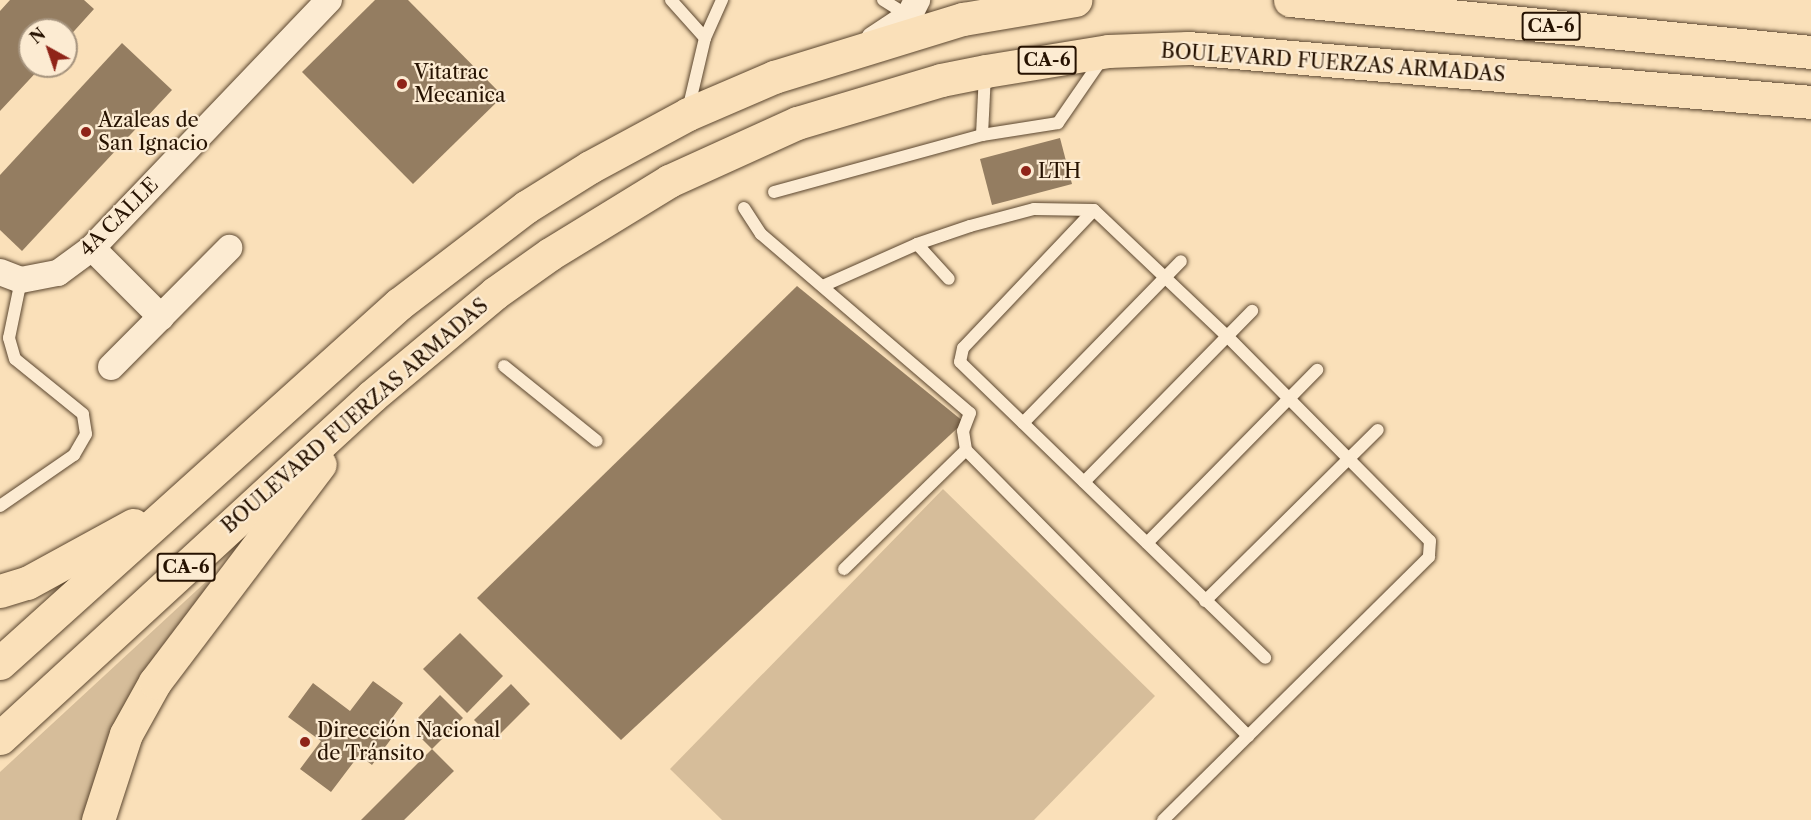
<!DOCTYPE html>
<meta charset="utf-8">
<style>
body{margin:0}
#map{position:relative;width:1811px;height:820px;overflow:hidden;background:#fae0b9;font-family:"Libre Caslon Text",serif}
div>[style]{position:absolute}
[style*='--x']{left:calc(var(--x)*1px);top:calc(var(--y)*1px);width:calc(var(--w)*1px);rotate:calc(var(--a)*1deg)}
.green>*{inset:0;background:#d6bd9a}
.building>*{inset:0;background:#947d61}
.roads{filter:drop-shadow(0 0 2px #5b462f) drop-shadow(0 0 2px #5b462f)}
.service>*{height:12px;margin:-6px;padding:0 6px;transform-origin:6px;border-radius:6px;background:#fcebd2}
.minor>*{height:26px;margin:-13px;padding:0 13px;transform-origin:13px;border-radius:13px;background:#fcebd2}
.trunk>*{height:33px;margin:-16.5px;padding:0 16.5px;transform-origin:16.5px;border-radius:16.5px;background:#fae0b9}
.dots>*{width:16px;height:16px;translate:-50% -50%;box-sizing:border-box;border:3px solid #fcebd2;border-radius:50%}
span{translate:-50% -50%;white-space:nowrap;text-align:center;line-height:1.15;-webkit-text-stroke:4.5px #fcebd2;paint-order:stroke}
.shield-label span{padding:2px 4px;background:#fcebd2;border:2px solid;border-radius:4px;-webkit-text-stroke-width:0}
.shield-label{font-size:18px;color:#261201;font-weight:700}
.street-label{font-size:20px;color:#261201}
.poi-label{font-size:20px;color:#261201}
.left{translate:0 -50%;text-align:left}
.north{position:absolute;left:18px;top:18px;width:60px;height:60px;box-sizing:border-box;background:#fcebd2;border:2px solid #a6947e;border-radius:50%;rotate:320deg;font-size:16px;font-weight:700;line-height:24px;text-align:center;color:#261201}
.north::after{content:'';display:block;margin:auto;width:21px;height:27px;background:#8f2418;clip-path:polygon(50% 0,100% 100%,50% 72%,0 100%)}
</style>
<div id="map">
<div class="green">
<i style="clip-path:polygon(943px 489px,1155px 696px,1034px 820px,722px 820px,670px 769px)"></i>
<i style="clip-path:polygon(210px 578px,213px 582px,85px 820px,0 820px,0 772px)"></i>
</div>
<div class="building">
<i style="clip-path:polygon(10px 0,84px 0,94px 9px,66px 40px,66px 30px,30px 30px,30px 66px,42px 66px,0 111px,0 11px)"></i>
<i style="clip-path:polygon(375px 0,408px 0,503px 96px,413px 184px,302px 72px)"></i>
<i style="clip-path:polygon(122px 43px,172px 90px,22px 251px,0 230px,0 175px)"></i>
<i style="clip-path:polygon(1060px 138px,1072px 184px,992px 205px,980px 159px)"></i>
<i style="clip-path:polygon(797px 286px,964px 422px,621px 740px,477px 598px)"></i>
<i style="clip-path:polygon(460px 633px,503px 676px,467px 713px,423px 669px)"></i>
<i style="clip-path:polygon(373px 681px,403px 703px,382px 732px,391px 739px,372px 765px,359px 755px,331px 792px,300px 769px,321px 741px,288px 717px,313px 683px,350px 711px)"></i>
<i style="clip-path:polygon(511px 684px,530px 704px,494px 740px,474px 720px)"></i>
<i style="clip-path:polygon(440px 695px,463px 718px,432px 749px,454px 771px,404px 820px,361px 820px,432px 749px,418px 735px,426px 727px,418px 718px)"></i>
</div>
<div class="roads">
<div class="service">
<i style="--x:671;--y:0;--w:51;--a:48.2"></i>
<i style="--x:883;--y:0;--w:31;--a:32"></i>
<i style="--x:688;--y:110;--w:74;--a:-76.7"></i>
<i style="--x:705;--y:38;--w:42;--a:-65.9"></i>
<i style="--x:982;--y:135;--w:61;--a:-87.2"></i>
<i style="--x:774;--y:192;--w:216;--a:-15.3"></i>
<i style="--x:982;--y:135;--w:77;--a:-9"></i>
<i style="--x:1058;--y:123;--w:81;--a:-55.5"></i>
<i style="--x:744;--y:208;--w:31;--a:57"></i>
<i style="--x:761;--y:234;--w:275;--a:40.6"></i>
<i style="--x:970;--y:413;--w:19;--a:111"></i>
<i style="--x:963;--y:431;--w:19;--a:81"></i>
<i style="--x:966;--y:450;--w:402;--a:45.4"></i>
<i style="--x:1094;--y:210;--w:190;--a:133.5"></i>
<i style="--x:963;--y:348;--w:14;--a:102"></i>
<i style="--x:960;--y:362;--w:425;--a:44.1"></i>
<i style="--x:917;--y:244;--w:47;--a:47.6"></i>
<i style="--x:825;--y:285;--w:101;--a:-24"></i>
<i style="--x:917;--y:244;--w:56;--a:-18.8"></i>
<i style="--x:970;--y:226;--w:66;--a:-14.9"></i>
<i style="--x:1034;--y:209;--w:60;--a:1"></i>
<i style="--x:1094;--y:210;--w:185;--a:43.5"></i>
<i style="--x:1228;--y:337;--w:287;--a:45.3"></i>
<i style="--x:1430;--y:541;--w:16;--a:94"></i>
<i style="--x:1429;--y:557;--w:374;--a:135.3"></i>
<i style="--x:504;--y:366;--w:119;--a:38.9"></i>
<i style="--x:1023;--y:423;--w:226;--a:-45.7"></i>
<i style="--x:1084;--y:482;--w:240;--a:-45.5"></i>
<i style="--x:0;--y:506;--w:90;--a:-34.6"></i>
<i style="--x:74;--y:455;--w:24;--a:-60"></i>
<i style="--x:86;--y:434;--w:20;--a:-99"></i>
<i style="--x:83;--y:414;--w:87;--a:-141"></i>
<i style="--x:15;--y:359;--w:22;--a:-106"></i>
<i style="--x:9;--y:338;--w:59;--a:-78.3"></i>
<i style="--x:1147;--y:543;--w:243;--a:-45.5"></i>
<i style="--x:844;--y:569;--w:170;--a:-44.3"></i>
<i style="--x:1205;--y:601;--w:243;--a:-44.7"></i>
</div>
<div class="minor">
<i style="--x:874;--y:39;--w:42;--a:-33.3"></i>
<i style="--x:909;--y:16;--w:18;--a:-63"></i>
<i style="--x:92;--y:248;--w:98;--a:45"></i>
<i style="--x:0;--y:272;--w:22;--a:21"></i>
<i style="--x:21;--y:280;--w:38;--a:-11"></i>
<i style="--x:58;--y:273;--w:42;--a:-36.3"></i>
<i style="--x:92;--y:248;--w:343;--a:-46.3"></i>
<i style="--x:111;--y:367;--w:168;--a:-45.2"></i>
</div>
<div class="trunk">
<i style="--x:1290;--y:0;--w:524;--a:5.7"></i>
<i style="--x:0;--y:591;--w:28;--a:-17"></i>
<i style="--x:27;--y:583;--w:121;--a:-28.7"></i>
<i style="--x:0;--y:663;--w:537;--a:-41.98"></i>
<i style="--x:399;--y:304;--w:160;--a:-37.4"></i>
<i style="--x:526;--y:207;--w:75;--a:-32"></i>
<i style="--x:590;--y:167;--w:111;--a:-28.4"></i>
<i style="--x:688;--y:114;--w:94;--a:-23.3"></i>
<i style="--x:774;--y:77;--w:198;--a:-17.1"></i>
<i style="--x:963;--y:19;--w:114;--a:-9.6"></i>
<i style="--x:0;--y:738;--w:505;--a:-42.59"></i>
<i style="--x:372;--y:396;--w:160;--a:-39.9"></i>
<i style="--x:495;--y:293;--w:67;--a:-35.3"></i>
<i style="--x:550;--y:254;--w:140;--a:-31.5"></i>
<i style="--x:669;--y:181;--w:141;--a:-24.4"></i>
<i style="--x:797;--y:123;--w:150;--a:-16.6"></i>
<i style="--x:941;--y:80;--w:46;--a:-11.3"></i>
<i style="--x:986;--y:71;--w:124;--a:-9.3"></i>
<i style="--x:1108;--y:51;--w:80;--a:-2.1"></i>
<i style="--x:1188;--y:48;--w:625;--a:4.95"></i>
<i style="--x:98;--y:820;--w:90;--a:-72"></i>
<i style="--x:126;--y:734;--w:60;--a:-60.9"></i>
<i style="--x:155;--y:682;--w:273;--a:-52.9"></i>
</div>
</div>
<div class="dots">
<i style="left:402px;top:84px;background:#8f2418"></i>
<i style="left:86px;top:132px;background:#8f2418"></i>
<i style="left:1026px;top:171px;background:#8f2418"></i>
<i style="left:305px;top:742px;background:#8f2418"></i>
</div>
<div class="shield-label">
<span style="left:1551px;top:26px">CA-6</span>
<span style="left:1047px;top:60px">CA-6</span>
<span style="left:186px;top:567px">CA-6</span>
</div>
<div class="street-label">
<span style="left:1333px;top:63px;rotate:4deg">BOULEVARD FUERZAS ARMADAS</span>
<span style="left:119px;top:217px;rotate:-45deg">4A CALLE</span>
<span style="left:355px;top:416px;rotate:-41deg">BOULEVARD FUERZAS ARMADAS</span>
</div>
<div class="poi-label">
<span class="left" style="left:414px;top:84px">Vitatrac<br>Mecanica</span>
<span class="left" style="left:98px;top:132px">Azaleas de<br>San Ignacio</span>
<span class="left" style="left:1038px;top:171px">LTH</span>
<span class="left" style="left:317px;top:742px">Dirección Nacional<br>de Tránsito</span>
</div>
<div class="north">N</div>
</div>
